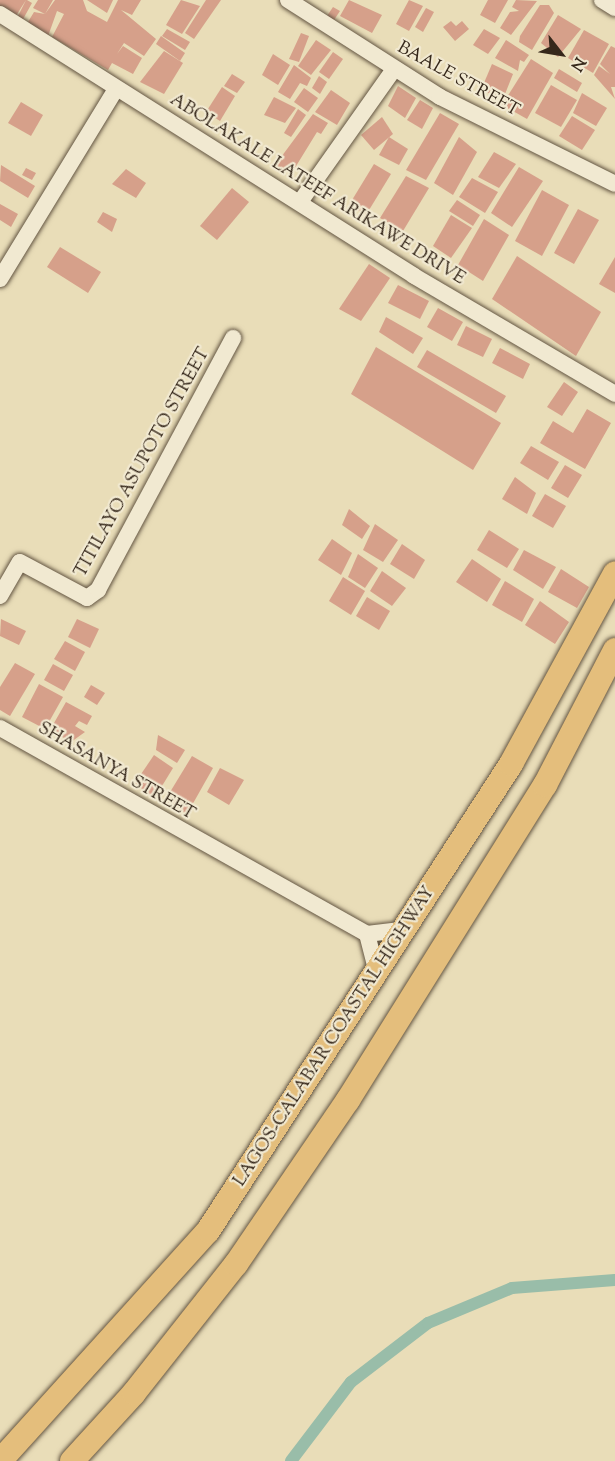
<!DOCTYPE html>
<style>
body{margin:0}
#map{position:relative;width:615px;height:1461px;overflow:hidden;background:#e9ddb8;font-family:"Sorts Mill Goudy",serif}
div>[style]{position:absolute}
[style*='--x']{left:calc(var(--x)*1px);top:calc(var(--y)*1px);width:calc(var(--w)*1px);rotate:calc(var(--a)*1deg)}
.canal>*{height:12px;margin:-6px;padding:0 6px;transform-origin:6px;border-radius:6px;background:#99bda9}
.building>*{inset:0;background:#d6a08a}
.roads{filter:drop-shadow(0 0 2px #635542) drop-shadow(0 0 2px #635542)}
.minor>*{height:16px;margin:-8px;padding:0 8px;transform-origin:8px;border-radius:8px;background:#f1e9d1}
.highway>*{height:24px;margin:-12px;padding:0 12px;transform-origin:12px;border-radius:12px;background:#e4be7c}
span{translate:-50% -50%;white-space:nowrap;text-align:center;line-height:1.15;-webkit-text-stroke:4.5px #f1e9d1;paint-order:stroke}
.street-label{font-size:18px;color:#36281b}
.north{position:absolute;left:531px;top:24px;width:60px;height:60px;-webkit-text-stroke:4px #f1e9d1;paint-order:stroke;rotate:121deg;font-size:16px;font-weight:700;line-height:24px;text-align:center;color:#36281b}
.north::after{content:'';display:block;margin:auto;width:21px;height:27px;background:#36281b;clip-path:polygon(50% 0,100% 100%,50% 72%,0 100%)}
</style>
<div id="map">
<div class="canal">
<i style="--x:291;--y:1461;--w:99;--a:-52.8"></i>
<i style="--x:351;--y:1382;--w:97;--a:-37.5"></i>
<i style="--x:428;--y:1323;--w:91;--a:-22.6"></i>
<i style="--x:512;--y:1288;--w:103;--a:-4.4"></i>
</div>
<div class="building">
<i style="clip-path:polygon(0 0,27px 0,32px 3px,22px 21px,17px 18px,26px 0,14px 19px,0 9px)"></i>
<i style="clip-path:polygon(38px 0,53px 0,45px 14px,55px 0,83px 0,87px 11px,107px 22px,118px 0,141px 0,132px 15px,121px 10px,156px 39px,144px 56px,124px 43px,117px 54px,123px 46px,142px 58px,133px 74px,112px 63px,108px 70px,52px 37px,64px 14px,57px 11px,47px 39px,36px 32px,28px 22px,34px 12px,45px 14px,33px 8px)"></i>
<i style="clip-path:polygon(87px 0,113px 0,107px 13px)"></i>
<i style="clip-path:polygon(181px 0,200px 6px,182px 34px,166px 25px)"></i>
<i style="clip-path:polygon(206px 0,221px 0,194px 39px,185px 33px)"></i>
<i style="clip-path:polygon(349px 0,382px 15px,372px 33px,340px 16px)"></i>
<i style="clip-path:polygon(409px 0,423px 6px,409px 31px,396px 24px)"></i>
<i style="clip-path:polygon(488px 0,508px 0,495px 23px,480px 15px)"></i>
<i style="clip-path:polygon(516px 0,537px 1px,511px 35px,500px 28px,510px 12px,519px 11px,512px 7px)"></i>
<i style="clip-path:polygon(540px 5px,549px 5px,554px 13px,532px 50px,519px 42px,520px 36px)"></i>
<i style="clip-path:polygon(333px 7px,340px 11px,334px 20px,327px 16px)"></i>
<i style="clip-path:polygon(426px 8px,434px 12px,423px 32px,415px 27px)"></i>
<i style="clip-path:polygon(558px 15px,581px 29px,558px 57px,541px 43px)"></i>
<i style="clip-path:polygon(451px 21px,456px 26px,462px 21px,469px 29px,455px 41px,443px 27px)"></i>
<i style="clip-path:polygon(167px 29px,190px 42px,185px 50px,162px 36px)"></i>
<i style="clip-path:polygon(484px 29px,500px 38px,488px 54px,473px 45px)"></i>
<i style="clip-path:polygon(584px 30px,609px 44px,593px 73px,568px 58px)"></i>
<i style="clip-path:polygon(301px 33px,309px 36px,299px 62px,289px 59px)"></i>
<i style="clip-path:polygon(161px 36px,185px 53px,180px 61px,156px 44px)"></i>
<i style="clip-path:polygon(316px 40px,331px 50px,311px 75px,298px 66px)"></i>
<i style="clip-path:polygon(506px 40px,529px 55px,524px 62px,520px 60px,518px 71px,495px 58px)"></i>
<i style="clip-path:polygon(611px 46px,615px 48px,615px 87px,611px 87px,615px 99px,594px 75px,599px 66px,610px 74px,600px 64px)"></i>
<i style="clip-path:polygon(164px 51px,183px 63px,164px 94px,140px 82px)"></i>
<i style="clip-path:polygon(333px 52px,343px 59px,329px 79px,319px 72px)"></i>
<i style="clip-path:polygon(273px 54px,290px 65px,278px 85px,262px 75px)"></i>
<i style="clip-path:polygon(531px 59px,553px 73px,527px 119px,502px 105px)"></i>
<i style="clip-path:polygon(492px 64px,513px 74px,503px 99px,481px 90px)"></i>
<i style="clip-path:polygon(294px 65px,311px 78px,307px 86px,300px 83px,290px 99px,278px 92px)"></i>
<i style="clip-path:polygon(559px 69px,582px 83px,577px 92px,554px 78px)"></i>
<i style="clip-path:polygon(232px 74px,245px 82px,237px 93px,224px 86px)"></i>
<i style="clip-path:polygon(319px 76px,327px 82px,320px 94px,312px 88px)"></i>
<i style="clip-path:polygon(551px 85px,577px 100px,561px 127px,535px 113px)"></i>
<i style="clip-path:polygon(398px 86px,416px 98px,405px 118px,388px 106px)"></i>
<i style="clip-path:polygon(222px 87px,235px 96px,220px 121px,206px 112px)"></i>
<i style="clip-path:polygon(304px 88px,318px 98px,308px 112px,294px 102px)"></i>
<i style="clip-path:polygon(331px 90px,350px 103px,337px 125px,315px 112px)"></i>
<i style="clip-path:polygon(582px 93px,607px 108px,596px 126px,573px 113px)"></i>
<i style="clip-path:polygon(274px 97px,296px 108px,285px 123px,264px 115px)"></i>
<i style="clip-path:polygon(420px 100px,433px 108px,422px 129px,407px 120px)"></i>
<i style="clip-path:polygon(21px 102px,43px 115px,31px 136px,8px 123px)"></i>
<i style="clip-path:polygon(298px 109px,306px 115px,291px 137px,284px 133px)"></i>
<i style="clip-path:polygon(440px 113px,459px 124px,426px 180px,406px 170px)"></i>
<i style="clip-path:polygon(313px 114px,328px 123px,321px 134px,317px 132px,293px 171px,273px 168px)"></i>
<i style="clip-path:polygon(572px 116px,595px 130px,582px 150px,559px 136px)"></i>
<i style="clip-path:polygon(382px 117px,393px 134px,374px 150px,361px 135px)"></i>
<i style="clip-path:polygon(389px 137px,408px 149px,399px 165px,379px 155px)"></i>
<i style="clip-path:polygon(459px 137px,477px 152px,453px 195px,434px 183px)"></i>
<i style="clip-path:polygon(494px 152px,516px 164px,499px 188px,478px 177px)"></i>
<i style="clip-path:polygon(374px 164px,391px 174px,366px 215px,349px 205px)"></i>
<i style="clip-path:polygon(1px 165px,35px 186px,28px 198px,0 181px)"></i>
<i style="clip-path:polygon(519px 167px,543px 181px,512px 227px,491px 213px)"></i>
<i style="clip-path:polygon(26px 168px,36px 173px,32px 180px,22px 175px)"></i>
<i style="clip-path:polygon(126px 169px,146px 183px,136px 198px,112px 184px)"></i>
<i style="clip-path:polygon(406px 176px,429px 188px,403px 231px,380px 218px)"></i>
<i style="clip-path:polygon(472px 178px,498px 192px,485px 213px,459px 197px)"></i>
<i style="clip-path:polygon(232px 188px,249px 202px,217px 240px,200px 226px)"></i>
<i style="clip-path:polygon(542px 190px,569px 205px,542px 256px,515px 241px)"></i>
<i style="clip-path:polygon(457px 200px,480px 215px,473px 226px,449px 211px)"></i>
<i style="clip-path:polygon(0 204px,18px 214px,11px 227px,0 220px)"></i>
<i style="clip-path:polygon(578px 209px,599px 220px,574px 264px,554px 253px)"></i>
<i style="clip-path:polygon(103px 212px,117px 219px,112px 232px,97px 222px)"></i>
<i style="clip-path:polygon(451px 215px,472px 228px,451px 258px,433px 246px)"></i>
<i style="clip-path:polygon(484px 219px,509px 235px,483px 281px,458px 265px)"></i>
<i style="clip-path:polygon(60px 247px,101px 272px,88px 293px,47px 267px)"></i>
<i style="clip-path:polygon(517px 256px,601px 312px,576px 356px,492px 299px)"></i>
<i style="clip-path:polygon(615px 257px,615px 293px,599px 284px)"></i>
<i style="clip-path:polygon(369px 264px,390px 278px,361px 321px,339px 309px)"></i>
<i style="clip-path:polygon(398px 285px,429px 301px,420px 319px,388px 303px)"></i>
<i style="clip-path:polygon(438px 308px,463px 322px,452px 341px,427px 327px)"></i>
<i style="clip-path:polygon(386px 317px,423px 338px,413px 354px,379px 332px)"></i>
<i style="clip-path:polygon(466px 326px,492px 339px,483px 357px,457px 345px)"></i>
<i style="clip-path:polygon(376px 347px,501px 423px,473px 470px,351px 394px)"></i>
<i style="clip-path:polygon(500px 348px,530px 364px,523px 379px,492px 363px)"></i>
<i style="clip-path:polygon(427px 350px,506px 396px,496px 413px,417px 367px)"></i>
<i style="clip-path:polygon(564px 382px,578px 392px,562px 416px,547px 407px)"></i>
<i style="clip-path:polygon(587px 409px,611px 423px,585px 469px,540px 443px,553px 421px,573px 433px)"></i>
<i style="clip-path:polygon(531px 446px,559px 462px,548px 480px,520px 463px)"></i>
<i style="clip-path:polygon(565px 465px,582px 475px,568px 498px,551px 488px)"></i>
<i style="clip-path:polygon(515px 477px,536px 493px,527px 514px,502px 499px)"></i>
<i style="clip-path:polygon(545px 494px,566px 506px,553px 528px,532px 516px)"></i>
<i style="clip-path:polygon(349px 509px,370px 526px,362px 539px,342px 525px)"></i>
<i style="clip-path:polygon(375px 524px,398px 540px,383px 562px,363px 550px)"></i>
<i style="clip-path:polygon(489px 530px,519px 549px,507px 568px,477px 550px)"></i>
<i style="clip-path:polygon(332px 539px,352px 553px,341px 575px,318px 560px)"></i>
<i style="clip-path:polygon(402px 544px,425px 560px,414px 579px,390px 564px)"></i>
<i style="clip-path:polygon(524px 550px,556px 567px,543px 589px,513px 570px)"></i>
<i style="clip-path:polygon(358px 554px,378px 568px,365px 588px,348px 577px)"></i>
<i style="clip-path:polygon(472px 559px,501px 579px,487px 602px,456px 582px)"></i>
<i style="clip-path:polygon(561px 569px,589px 587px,577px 608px,548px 592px)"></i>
<i style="clip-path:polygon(382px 571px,406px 588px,392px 606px,370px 591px)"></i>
<i style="clip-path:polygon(343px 577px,365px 591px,351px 615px,329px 601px)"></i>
<i style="clip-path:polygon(505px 581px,534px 599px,522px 622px,492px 605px)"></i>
<i style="clip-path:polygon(367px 597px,390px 611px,379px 630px,356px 616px)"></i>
<i style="clip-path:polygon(540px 601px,569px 622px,555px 644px,525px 625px)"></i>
<i style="clip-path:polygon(1px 619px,26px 631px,19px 645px,0 636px)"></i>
<i style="clip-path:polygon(77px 619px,99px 629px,90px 648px,68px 637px)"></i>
<i style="clip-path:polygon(65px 641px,85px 652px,75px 671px,54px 659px)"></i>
<i style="clip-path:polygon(15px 663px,35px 674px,10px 716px,0 710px,0 687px)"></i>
<i style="clip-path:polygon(53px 664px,73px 675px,64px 691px,44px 680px)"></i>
<i style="clip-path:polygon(39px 684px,63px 697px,45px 729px,22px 717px)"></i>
<i style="clip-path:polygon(91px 685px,105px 693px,97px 705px,84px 697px)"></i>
<i style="clip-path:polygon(66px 702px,92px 716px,87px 725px,79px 721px,75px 726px,85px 732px,71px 742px,50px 730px)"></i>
<i style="clip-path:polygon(158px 735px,185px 750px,177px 763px,156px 750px)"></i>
<i style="clip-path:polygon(154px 755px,173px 768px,154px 799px,135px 783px)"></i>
<i style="clip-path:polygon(192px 756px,213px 768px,187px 814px,164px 802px)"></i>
<i style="clip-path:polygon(220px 768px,244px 780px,229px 805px,207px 792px)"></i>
</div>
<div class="roads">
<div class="minor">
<i style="--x:288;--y:0;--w:180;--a:32.5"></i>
<i style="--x:440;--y:97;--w:195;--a:26.4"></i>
<i style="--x:602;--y:0;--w:15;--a:32"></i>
<i style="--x:0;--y:14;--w:490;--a:32.3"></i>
<i style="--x:414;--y:276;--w:233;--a:30.4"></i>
<i style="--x:300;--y:202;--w:163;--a:-54.7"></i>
<i style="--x:0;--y:279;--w:223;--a:-58.6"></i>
<i style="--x:0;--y:596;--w:39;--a:-60"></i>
<i style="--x:20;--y:562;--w:76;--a:28.2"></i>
<i style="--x:87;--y:598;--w:14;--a:-36"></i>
<i style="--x:98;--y:590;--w:286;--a:-61.8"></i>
<i style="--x:0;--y:728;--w:421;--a:29.3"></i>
<i style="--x:367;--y:934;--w:40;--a:75.6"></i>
<i style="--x:367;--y:934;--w:38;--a:-7"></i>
</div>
<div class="highway">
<i style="--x:0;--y:1461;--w:310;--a:-47.9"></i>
<i style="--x:208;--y:1231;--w:557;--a:-57.02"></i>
<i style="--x:511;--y:764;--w:217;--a:-61.4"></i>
<i style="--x:72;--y:1461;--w:92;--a:-47.6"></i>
<i style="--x:134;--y:1393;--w:164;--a:-51.7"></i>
<i style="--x:236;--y:1264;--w:199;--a:-55.7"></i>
<i style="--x:348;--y:1100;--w:372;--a:-58"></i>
<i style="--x:545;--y:785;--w:152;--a:-62.6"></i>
</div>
</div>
<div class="street-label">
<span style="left:458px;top:80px;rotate:29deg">BAALE STREET</span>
<span style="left:317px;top:190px;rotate:32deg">ABOLAKALE LATEEF ARIKAWE DRIVE</span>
<span style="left:143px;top:463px;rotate:-61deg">TITILAYO ASUPOTO STREET</span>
<span style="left:116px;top:772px;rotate:30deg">SHASANYA STREET</span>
<span style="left:335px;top:1037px;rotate:-57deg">LAGOS-CALABAR COASTAL HIGHWAY</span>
</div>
<div class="north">N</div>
</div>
